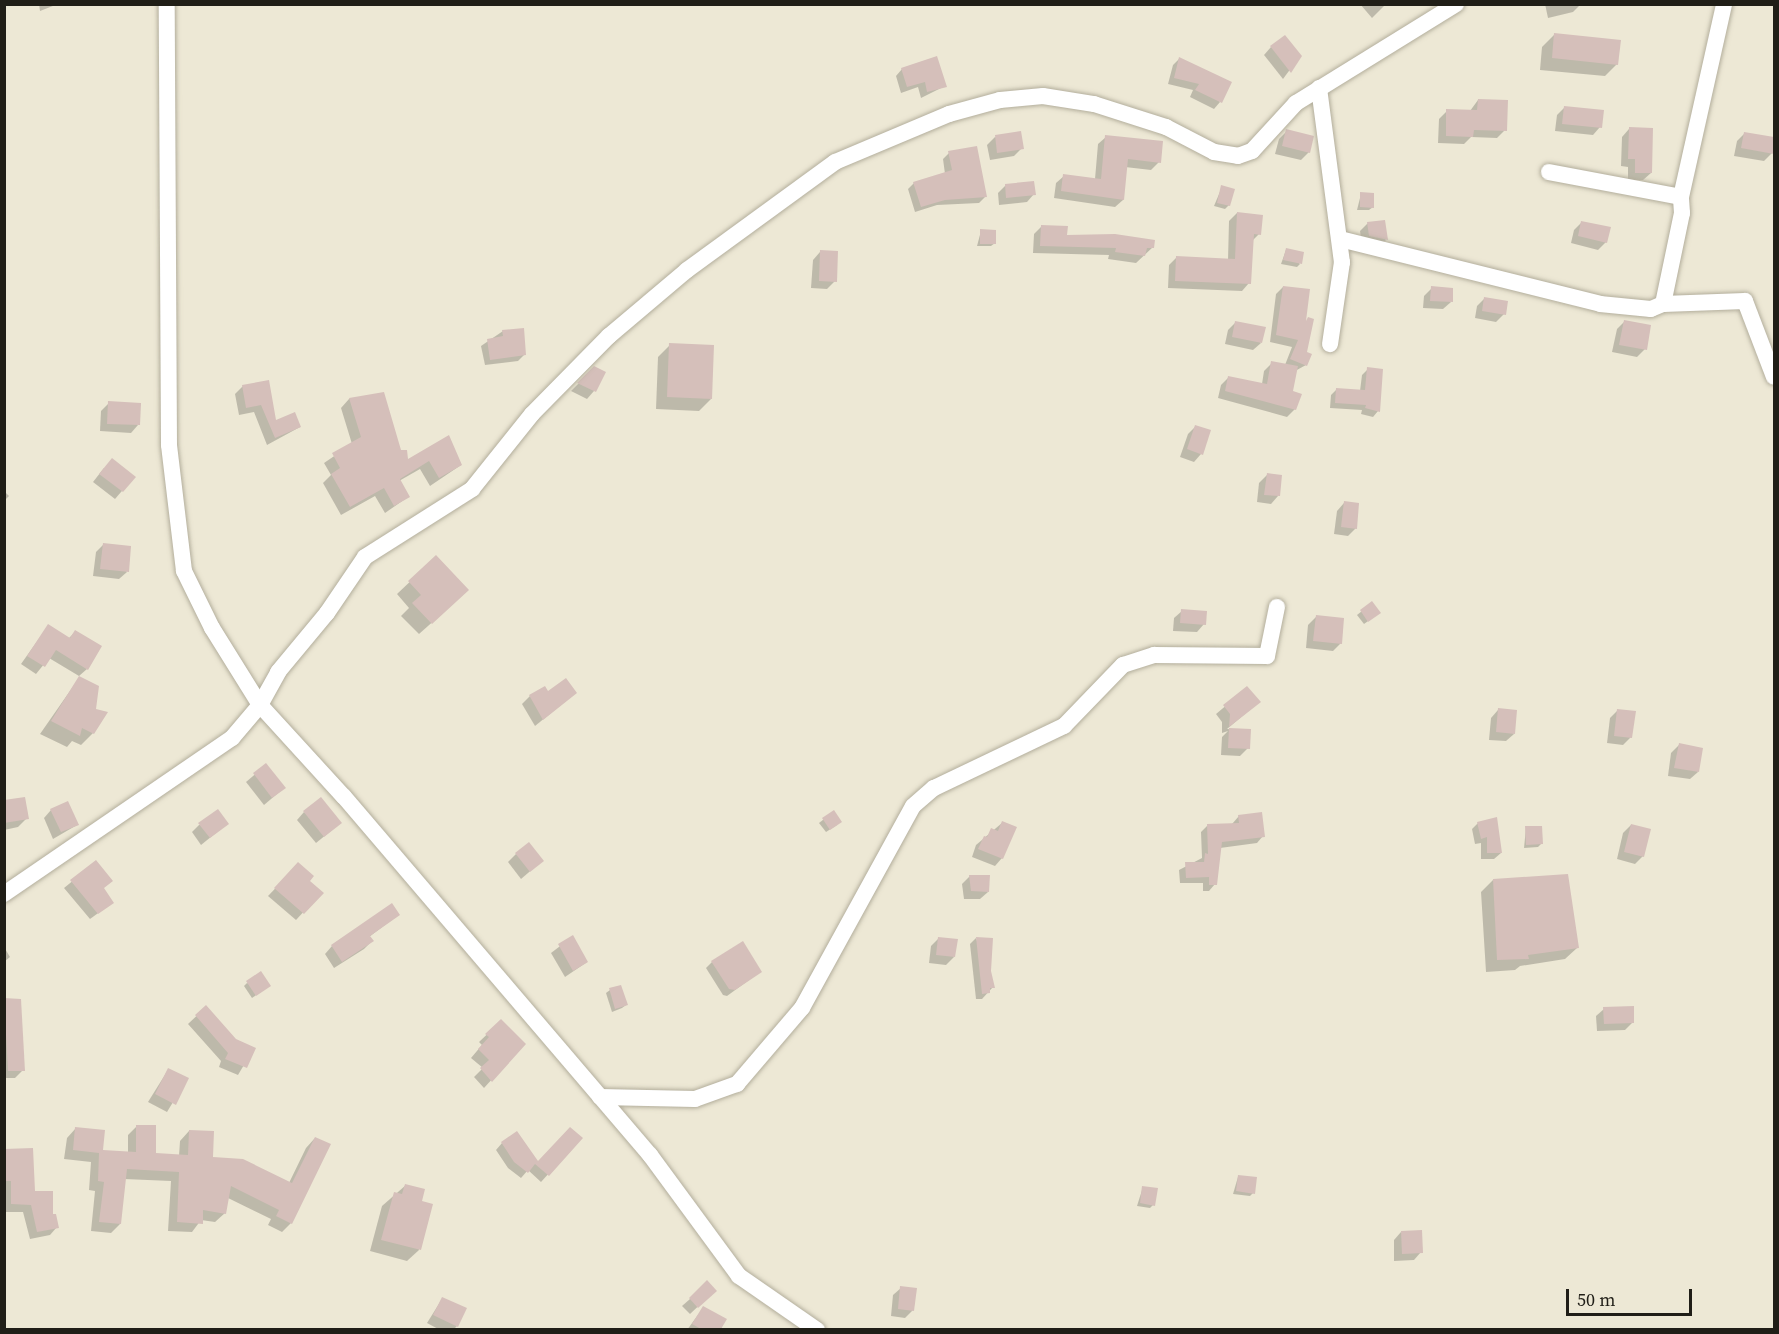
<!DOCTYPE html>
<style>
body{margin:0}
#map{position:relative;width:1779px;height:1334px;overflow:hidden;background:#ede8d5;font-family:"Source Serif 4",serif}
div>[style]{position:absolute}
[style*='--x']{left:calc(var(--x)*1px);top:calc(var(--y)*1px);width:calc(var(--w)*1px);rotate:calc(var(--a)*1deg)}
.shadow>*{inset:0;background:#0003}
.building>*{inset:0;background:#d5bfba}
.roads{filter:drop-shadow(0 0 2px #b3ae9c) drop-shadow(0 0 2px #b3ae9c)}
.minor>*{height:16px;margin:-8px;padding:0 8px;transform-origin:8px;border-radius:8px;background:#fff}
span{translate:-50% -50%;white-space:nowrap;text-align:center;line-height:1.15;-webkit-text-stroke:5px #ede8d5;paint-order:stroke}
.frame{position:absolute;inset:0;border:6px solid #201e17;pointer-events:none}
.scale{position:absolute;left:1566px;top:1289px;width:126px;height:27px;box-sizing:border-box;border:3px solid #201e17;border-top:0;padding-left:8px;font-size:18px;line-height:21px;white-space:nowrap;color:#201e17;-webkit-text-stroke:4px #ede8d5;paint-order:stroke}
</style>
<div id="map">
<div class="shadow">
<i style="clip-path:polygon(39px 4px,58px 4px,40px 11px)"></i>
<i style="clip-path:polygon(1360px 4px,1386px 4px,1372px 18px)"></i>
<i style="clip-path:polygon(1545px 4px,1581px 4px,1573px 12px,1548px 18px)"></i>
<i style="clip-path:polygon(1554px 35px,1617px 64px,1605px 76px,1540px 70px,1542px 47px)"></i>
<i style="clip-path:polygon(1271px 47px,1300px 56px,1283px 79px,1264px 55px)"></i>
<i style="clip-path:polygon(1179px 59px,1220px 102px,1214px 109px,1190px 97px,1193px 90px,1168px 84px,1173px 65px)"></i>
<i style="clip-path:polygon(902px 69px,945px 86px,921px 98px,918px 87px,901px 93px,896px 76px)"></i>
<i style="clip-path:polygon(1478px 100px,1505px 130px,1497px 138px,1471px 137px,1464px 144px,1438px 143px,1439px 119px,1447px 111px,1470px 111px)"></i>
<i style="clip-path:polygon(1565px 107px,1600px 127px,1593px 135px,1555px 131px,1557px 115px)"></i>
<i style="clip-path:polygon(1629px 129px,1651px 173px,1643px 180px,1628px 180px,1628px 167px,1621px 166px,1622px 137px)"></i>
<i style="clip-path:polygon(1287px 131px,1309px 152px,1301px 160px,1275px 154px,1279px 139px)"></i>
<i style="clip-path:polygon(1745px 133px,1774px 138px,1772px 153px,1764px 161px,1734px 156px,1737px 141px)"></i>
<i style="clip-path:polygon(995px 137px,1022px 148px,1014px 156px,990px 160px,987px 145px)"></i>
<i style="clip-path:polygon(1106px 137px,1159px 162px,1151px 170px,1125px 167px,1123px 200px,1115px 207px,1054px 198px,1056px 183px,1064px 176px,1095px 179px,1098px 144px)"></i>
<i style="clip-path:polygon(949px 153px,985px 197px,979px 203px,937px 205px,915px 212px,908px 189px,914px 183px,945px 174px,943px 159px)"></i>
<i style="clip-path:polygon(1006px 185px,1034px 194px,1027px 202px,999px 205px,998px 193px)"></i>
<i style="clip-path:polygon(1222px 187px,1229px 205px,1225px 209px,1214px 206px)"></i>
<i style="clip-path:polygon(1361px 194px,1373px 207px,1369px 210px,1357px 210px)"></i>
<i style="clip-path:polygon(1237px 213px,1259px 234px,1252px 241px,1249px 283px,1242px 291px,1168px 288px,1169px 265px,1176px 258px,1228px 260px,1229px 221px)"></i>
<i style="clip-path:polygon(1582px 222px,1606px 242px,1598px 250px,1571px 243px,1574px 230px)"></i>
<i style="clip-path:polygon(1368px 223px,1386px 240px,1379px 247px,1362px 243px,1360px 231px)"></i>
<i style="clip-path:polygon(1042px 226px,1066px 236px,1153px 247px,1136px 263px,1108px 259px,1109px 255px,1033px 253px,1034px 234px)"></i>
<i style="clip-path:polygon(981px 231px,995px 243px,991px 246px,977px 246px)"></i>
<i style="clip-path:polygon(1286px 250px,1300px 264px,1297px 267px,1281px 264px)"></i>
<i style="clip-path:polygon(820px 252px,835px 281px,827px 289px,811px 288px,813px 260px)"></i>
<i style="clip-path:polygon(1283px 287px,1305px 323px,1306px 365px,1295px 371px,1292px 392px,1295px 409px,1287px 417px,1218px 398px,1221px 385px,1229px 377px,1262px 384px,1264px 371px,1272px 363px,1285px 365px,1292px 347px,1270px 342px,1276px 294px)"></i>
<i style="clip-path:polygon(1432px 288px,1451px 302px,1443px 309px,1423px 308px,1424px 296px)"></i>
<i style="clip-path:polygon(1484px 299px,1504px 314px,1496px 322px,1475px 318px,1477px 306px)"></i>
<i style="clip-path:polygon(1236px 322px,1261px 343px,1253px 350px,1225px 344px,1228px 330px)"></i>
<i style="clip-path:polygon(1624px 322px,1645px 349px,1637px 357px,1612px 352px,1617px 329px)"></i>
<i style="clip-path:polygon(503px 331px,525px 354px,518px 361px,485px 365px,481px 346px)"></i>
<i style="clip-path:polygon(670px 345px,711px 399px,699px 411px,656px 409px,658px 357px)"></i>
<i style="clip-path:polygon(594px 368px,604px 373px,594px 391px,587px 399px,571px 391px)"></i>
<i style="clip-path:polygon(1368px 369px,1378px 411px,1373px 417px,1361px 414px,1362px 410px,1330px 408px,1331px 395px,1337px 389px,1360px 391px,1362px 375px)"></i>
<i style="clip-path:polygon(268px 382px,275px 422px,300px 427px,267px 445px,254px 412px,239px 415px,235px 394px,243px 386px)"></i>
<i style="clip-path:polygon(383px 393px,400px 452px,407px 461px,448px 437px,461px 465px,430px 486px,420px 469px,399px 481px,408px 497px,385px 513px,375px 496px,341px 515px,323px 483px,331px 475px,324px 463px,352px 444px,341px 408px,349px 399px)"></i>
<i style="clip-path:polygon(109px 403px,138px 425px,131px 433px,100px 431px,101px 411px)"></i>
<i style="clip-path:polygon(1196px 426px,1201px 454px,1194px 462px,1180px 457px,1188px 434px)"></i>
<i style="clip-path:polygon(104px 468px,134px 477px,115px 499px,93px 482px)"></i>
<i style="clip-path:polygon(1267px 475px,1278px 496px,1271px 504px,1257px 502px,1259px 483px)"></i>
<i style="clip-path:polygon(4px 491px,9px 496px,4px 501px)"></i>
<i style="clip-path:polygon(1344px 503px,1356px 528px,1348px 536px,1334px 534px,1337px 511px)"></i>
<i style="clip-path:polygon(103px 545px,127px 572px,119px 579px,93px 576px,96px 552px)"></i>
<i style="clip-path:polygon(436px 557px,455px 602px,419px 634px,401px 616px,409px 608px,397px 594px)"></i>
<i style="clip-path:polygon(1372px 603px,1375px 616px,1364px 624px,1357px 615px)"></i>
<i style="clip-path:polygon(1182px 611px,1204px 624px,1197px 632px,1173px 631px,1174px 618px)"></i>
<i style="clip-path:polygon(1316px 617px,1341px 643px,1333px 651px,1306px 648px,1308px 625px)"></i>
<i style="clip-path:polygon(48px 626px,68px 639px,75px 632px,87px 669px,79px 676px,49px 658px,36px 674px,21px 664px)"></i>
<i style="clip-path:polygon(79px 678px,93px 733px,81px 745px,72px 741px,67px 747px,40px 734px)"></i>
<i style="clip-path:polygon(1247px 688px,1259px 702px,1227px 729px,1249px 730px,1248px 748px,1240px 756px,1221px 755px,1222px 737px,1228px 731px,1222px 733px,1222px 722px,1216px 714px)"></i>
<i style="clip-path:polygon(547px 693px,567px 700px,535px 726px,522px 704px,530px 696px)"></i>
<i style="clip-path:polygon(1498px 710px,1514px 734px,1506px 741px,1489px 740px,1491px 718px)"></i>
<i style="clip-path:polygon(1618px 710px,1631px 737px,1623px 745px,1607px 743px,1610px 718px)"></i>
<i style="clip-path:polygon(1679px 745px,1698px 772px,1690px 779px,1668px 776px,1671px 753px)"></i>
<i style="clip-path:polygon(266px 765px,284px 788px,264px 805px,246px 782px)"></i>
<i style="clip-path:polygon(4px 801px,27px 818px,18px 827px,4px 830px)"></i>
<i style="clip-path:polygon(51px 810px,77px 825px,53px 839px,44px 818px)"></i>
<i style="clip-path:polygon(304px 812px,332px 830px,316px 843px,297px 820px)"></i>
<i style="clip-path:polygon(833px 812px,837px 825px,826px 832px,819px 823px)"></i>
<i style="clip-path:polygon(1239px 816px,1263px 836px,1257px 843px,1220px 848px,1215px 884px,1209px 891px,1203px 891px,1203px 883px,1180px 883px,1179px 870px,1202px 858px,1201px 832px,1207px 826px,1232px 824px)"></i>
<i style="clip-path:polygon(1002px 823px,1002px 858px,995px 866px,972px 857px,976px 845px)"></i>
<i style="clip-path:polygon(1478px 823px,1501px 853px,1494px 859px,1481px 859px,1481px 843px,1475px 844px,1472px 829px)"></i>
<i style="clip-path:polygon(227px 824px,201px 845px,192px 832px,199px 825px)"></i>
<i style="clip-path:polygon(1631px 825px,1643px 856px,1635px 864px,1617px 859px,1623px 833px)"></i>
<i style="clip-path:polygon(1526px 828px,1541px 844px,1538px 847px,1524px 848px)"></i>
<i style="clip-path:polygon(516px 854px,542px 861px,521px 879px,508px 862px)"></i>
<i style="clip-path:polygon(96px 862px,103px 889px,112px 903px,90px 919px,64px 888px)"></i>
<i style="clip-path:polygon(291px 872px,321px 893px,296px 920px,268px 896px)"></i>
<i style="clip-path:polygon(970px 876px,988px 892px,980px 899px,964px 899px,962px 884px)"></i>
<i style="clip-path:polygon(1493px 880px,1577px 948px,1565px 959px,1520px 966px,1515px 970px,1486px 972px,1481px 892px)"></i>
<i style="clip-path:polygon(398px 915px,369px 937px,372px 941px,364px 949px,334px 968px,325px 954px,332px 946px)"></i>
<i style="clip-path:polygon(572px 937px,587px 962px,565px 977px,551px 953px)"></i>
<i style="clip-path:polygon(939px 938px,954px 957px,946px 965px,929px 963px,931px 946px)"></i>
<i style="clip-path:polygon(976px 938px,993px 987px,982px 999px,976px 999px,970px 944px)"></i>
<i style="clip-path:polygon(4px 947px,10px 957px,4px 962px)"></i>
<i style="clip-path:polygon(712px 962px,760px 972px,727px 996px,723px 995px,706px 968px)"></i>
<i style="clip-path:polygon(247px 983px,265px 989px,252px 998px,244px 986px)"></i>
<i style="clip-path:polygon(610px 990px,626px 1005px,622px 1008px,612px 1012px,606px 993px)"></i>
<i style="clip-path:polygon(4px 999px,23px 1070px,15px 1078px,4px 1078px)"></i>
<i style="clip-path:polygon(206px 1007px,235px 1040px,254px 1048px,238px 1075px,219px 1067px,221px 1061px,188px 1024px)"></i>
<i style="clip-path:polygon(1604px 1009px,1633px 1022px,1625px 1030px,1597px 1031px,1596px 1016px)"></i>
<i style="clip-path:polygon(501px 1021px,524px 1044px,484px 1088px,474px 1077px,483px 1068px,471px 1058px,482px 1045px,479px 1042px)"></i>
<i style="clip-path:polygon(168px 1070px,187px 1079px,167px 1112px,148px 1102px)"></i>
<i style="clip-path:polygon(137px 1126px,154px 1155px,179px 1156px,180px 1141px,189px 1131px,211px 1158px,289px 1183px,306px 1148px,315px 1138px,291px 1223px,282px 1232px,268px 1225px,271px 1219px,228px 1198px,225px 1213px,215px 1222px,201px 1220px,192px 1232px,168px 1231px,171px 1181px,124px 1179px,120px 1224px,111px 1233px,91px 1231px,95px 1191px,89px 1190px,91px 1162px,64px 1159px,67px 1138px,76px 1128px,101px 1152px,128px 1153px,128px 1135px)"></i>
<i style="clip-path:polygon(581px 1138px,541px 1182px,528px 1170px,521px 1178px,508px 1168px,496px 1150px,502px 1143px,537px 1163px)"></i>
<i style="clip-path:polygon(4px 1150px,57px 1227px,50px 1235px,30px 1239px,23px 1212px,4px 1212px)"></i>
<i style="clip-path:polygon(1238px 1177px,1253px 1193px,1250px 1196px,1233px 1194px)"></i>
<i style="clip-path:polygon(406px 1185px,419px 1250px,407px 1261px,370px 1251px,382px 1206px)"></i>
<i style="clip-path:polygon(1143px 1187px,1153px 1205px,1150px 1208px,1137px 1206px)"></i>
<i style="clip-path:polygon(1401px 1232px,1421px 1252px,1414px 1260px,1394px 1261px,1394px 1240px)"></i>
<i style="clip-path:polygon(901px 1288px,913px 1310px,905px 1318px,891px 1316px,893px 1295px)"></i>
<i style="clip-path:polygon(707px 1298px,690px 1314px,682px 1306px,690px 1299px)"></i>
<i style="clip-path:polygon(442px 1299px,457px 1326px,453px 1330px,440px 1330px,427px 1323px)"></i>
<i style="clip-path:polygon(703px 1308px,725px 1320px,720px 1330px,687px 1330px)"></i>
</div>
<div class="building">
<i style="clip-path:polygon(1554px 33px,1621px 40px,1618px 65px,1552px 58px)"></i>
<i style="clip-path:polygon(1285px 35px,1302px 56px,1291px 73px,1270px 46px)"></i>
<i style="clip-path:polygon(937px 56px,947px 87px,927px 92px,925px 82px,907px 87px,901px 68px)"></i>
<i style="clip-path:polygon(1179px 57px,1232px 82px,1222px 103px,1195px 90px,1199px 84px,1174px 78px)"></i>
<i style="clip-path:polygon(1478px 99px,1508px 100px,1507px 131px,1474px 130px,1473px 137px,1446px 136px,1446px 109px,1477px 110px)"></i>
<i style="clip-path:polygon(1564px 106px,1604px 110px,1602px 128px,1562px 124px)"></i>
<i style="clip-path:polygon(1629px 127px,1653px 128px,1652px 173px,1635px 173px,1635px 159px,1628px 159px)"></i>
<i style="clip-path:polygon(1286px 129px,1314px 136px,1310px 153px,1282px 146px)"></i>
<i style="clip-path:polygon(1021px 131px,1024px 149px,997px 153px,995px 135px)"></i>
<i style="clip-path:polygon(1744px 132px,1774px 137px,1774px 154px,1741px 148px)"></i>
<i style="clip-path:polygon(1105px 135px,1163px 141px,1161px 163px,1128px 159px,1124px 200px,1061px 191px,1063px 174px,1101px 179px)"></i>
<i style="clip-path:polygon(977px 146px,987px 197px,945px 200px,921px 207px,913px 182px,952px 170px,948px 151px)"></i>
<i style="clip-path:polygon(1034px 181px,1036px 195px,1006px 198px,1005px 184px)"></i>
<i style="clip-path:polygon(1221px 185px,1235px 189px,1230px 206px,1217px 203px)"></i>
<i style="clip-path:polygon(1360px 192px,1374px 193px,1374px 208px,1360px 207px)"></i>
<i style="clip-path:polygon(1237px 212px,1263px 215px,1261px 235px,1254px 234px,1251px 284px,1175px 281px,1176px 256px,1235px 259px)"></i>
<i style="clip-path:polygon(1385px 220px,1388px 240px,1369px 236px,1367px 222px)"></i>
<i style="clip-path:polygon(1581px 221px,1611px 227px,1607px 243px,1578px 236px)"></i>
<i style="clip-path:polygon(1041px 225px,1068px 226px,1067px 235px,1115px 234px,1155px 240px,1154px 248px,1147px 248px,1145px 256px,1115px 252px,1116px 248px,1040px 246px)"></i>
<i style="clip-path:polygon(980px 229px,996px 230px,996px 244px,980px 244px)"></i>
<i style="clip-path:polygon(1286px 248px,1304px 252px,1302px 264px,1283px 260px)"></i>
<i style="clip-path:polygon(820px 250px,838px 251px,837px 282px,819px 281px)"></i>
<i style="clip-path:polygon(1283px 286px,1310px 289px,1306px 321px,1308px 317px,1314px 319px,1307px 352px,1312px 354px,1307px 366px,1290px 359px,1298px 340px,1276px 335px)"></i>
<i style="clip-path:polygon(1431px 286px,1453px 288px,1453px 302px,1430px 301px)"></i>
<i style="clip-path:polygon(1484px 297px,1508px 301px,1506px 315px,1482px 311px)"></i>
<i style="clip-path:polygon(1624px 320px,1651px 325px,1647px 350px,1619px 345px)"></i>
<i style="clip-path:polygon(1235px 321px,1266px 327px,1262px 343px,1232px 337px)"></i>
<i style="clip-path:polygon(524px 328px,526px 355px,490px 360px,487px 339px,503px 336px,502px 330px)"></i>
<i style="clip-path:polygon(669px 343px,714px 345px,712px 399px,667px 397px)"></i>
<i style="clip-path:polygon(1271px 361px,1298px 366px,1293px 391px,1302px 394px,1296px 410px,1225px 391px,1228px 376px,1267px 384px)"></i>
<i style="clip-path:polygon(594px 366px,606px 372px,596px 392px,577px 383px)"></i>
<i style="clip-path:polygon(1367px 367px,1383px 369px,1380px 412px,1365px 408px,1366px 405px,1335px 403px,1336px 388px,1365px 390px)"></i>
<i style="clip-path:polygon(269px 380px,276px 420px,295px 412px,301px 427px,275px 438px,261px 405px,246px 408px,242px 385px)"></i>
<i style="clip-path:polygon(384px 392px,401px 450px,407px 450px,408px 459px,449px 435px,462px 465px,439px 478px,429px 461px,400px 479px,410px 497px,394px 506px,384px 488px,350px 507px,331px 474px,340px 468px,332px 453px,361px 437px,349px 398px)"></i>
<i style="clip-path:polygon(108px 401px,141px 403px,140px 425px,107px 424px)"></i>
<i style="clip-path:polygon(1195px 425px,1211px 430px,1203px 455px,1187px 449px)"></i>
<i style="clip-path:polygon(112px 458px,136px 477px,123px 492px,99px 474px)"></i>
<i style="clip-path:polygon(1267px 473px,1282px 475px,1280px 496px,1264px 495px)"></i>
<i style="clip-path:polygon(1344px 501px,1359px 503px,1357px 529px,1341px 527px)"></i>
<i style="clip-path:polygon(103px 543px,131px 546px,129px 572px,100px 569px)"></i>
<i style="clip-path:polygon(436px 555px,469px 590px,432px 624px,412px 603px,421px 595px,408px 581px)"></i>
<i style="clip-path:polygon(1372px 601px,1381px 613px,1368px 622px,1360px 610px)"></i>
<i style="clip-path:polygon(1181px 609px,1207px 611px,1206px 625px,1180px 623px)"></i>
<i style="clip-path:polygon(1316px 615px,1344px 618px,1342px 644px,1313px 641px)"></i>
<i style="clip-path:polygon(48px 624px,70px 638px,75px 630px,102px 646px,88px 670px,56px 650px,45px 667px,27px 656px)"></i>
<i style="clip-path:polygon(79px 676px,99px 686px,96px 709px,108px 712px,94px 734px,82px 728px,80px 736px,51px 721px)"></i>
<i style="clip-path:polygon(566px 678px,577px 693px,543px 720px,529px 695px,545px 686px,548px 691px)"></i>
<i style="clip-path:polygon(1247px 686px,1261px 702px,1229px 727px,1230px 714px,1223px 705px)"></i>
<i style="clip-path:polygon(1498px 708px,1517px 710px,1515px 734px,1496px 732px)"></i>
<i style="clip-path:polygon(1617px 709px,1636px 711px,1632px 738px,1614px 736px)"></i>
<i style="clip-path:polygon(1229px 728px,1251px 729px,1250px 749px,1228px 748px)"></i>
<i style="clip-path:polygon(1679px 743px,1703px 748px,1699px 772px,1674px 768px)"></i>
<i style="clip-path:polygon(266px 763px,286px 788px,272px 798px,253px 773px)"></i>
<i style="clip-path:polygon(25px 797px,29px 819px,4px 823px,4px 800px)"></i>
<i style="clip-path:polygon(321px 797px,342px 823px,324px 837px,303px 811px)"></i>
<i style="clip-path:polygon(68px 801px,79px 825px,61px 832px,50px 809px)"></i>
<i style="clip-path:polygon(218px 809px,229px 824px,210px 838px,198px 823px)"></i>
<i style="clip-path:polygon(834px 810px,842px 822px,830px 830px,822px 818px)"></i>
<i style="clip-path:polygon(1262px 812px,1265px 837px,1222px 842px,1217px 885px,1209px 885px,1209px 877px,1186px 878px,1185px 862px,1204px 862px,1205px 853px,1208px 854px,1207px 824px,1239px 823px,1238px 815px)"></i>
<i style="clip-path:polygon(1497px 817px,1502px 853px,1487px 853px,1487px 837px,1481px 839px,1477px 822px)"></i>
<i style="clip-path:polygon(1002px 821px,1017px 827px,1003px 859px,978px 849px,984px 836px,987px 837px,991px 828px,998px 831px)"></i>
<i style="clip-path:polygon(1631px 824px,1651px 829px,1644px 857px,1624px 852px)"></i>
<i style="clip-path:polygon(1525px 826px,1542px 826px,1543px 844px,1526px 845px)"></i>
<i style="clip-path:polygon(529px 842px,544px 861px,530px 872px,515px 853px)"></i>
<i style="clip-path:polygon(96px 860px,113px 881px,104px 888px,114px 903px,98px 914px,70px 880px)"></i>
<i style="clip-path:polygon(298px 862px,314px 876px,310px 881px,324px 893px,304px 914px,274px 888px)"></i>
<i style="clip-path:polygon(1568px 874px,1579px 948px,1528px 955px,1529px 959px,1497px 960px,1493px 879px)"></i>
<i style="clip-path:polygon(969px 875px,990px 875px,989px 892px,971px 891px)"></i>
<i style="clip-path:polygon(392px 903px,400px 915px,370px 936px,374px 941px,342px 962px,331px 945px)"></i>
<i style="clip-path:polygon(573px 935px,588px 962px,573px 971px,558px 944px)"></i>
<i style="clip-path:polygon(938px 937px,958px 939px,955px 957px,936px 955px)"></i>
<i style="clip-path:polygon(976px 937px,993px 938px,991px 971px,995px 988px,990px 988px,990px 993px,982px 994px)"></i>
<i style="clip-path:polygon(743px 941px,762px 972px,735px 990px,729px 989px,711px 961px)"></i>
<i style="clip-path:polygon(261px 971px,271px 986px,256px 996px,246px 981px)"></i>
<i style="clip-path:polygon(621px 985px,628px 1005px,615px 1009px,609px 988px)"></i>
<i style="clip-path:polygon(4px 998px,21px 999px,25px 1071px,8px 1071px)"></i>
<i style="clip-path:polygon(206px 1005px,236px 1039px,256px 1048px,247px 1068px,225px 1059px,228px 1053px,195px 1015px)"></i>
<i style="clip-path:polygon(1634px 1006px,1634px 1023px,1604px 1024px,1603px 1007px)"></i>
<i style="clip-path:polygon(501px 1019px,526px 1044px,492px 1082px,480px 1068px,489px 1060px,478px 1049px,489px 1037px,485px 1034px)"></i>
<i style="clip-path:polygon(168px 1068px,189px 1078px,176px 1105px,155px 1094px)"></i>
<i style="clip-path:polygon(136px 1125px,156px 1125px,156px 1153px,188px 1155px,189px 1130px,214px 1131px,213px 1157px,243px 1159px,292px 1183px,315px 1137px,331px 1144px,292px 1224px,276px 1216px,279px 1210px,231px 1186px,226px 1214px,203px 1210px,203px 1224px,177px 1222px,179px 1172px,127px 1169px,121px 1224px,99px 1222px,104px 1182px,98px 1181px,99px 1153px,73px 1150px,75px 1127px,105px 1130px,103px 1150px,136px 1152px)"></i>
<i style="clip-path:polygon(570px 1127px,583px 1138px,549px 1176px,535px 1164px,528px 1173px,514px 1162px,501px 1142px,517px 1131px,538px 1161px)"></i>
<i style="clip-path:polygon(33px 1148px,35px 1191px,53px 1191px,53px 1214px,56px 1214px,59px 1228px,37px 1232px,31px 1205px,11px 1204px,11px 1181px,4px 1181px,4px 1149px)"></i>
<i style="clip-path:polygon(1238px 1175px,1257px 1177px,1255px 1194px,1236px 1191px)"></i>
<i style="clip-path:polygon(405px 1184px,425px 1189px,422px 1201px,433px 1204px,421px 1250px,381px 1240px,394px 1192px,402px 1194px)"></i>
<i style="clip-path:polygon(1142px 1186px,1158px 1188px,1155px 1206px,1140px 1203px)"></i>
<i style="clip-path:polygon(1422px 1230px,1423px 1253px,1402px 1254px,1401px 1231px)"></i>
<i style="clip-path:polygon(707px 1280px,717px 1291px,698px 1308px,689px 1298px)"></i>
<i style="clip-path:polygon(900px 1286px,917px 1288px,914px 1311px,898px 1309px)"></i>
<i style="clip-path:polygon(442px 1297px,467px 1308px,458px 1327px,433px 1315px)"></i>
<i style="clip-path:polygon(703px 1306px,727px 1319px,721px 1329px,701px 1329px,692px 1324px)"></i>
</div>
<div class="roads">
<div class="minor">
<i style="--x:1319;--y:88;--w:176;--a:82.5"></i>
<i style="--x:1342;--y:262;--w:83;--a:98.3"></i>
<i style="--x:1549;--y:172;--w:134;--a:10.7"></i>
<i style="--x:1340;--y:239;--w:268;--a:14"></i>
<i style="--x:1600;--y:304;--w:51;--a:5.6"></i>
<i style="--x:1651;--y:309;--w:13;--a:-23"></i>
<i style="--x:1663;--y:304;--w:82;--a:-2.1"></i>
<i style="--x:1745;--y:301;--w:81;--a:69.1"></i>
<i style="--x:1663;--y:304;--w:93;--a:-78.2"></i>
<i style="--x:1682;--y:213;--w:16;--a:-94"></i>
<i style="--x:1681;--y:197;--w:198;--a:-77.4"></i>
<i style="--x:4;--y:894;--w:276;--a:-34.4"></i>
<i style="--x:232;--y:738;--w:43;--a:-49.7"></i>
<i style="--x:260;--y:705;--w:91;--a:-121.9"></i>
<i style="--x:212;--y:628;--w:64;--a:-116.2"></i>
<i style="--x:184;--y:571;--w:127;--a:-96.8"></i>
<i style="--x:169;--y:445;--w:441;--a:-90.3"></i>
<i style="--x:600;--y:1097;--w:95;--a:1.2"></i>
<i style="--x:695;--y:1099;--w:45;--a:-19.7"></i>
<i style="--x:737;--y:1084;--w:100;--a:-49.5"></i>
<i style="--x:802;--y:1008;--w:230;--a:-61.2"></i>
<i style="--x:913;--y:806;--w:28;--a:-41"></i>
<i style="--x:934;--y:788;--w:144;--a:-25.5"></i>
<i style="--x:1064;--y:726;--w:85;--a:-46"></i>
<i style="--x:1123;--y:665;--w:33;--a:-18"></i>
<i style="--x:1154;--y:655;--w:113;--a:0.5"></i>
<i style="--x:1267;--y:656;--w:50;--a:-78.5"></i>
<i style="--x:817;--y:1330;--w:95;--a:-145.3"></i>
<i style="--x:739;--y:1276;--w:150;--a:-126.3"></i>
<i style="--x:650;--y:1155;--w:471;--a:-130.5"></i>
<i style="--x:344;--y:797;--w:125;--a:-132.4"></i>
<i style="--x:260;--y:705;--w:38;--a:-61"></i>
<i style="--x:278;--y:672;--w:77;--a:-50.3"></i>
<i style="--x:327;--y:613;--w:68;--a:-55.8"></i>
<i style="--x:365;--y:557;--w:127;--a:-32.4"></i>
<i style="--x:472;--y:489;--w:96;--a:-51.3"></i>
<i style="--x:532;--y:414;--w:110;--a:-45.4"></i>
<i style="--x:609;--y:336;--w:102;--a:-40.2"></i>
<i style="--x:687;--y:270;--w:183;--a:-36.1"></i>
<i style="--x:835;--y:162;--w:124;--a:-22.8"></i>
<i style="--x:949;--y:114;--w:53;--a:-15.4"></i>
<i style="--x:1000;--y:100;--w:43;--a:-5.3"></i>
<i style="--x:1043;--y:96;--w:52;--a:8.9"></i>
<i style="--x:1094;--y:104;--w:76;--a:17.7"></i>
<i style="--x:1166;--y:127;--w:54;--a:27.5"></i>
<i style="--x:1214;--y:152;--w:24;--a:9"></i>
<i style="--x:1238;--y:156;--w:15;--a:-20"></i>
<i style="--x:1252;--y:151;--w:65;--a:-47.5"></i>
<i style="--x:1296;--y:103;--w:188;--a:-31.7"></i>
</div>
</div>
<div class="frame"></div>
<div class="scale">50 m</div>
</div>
